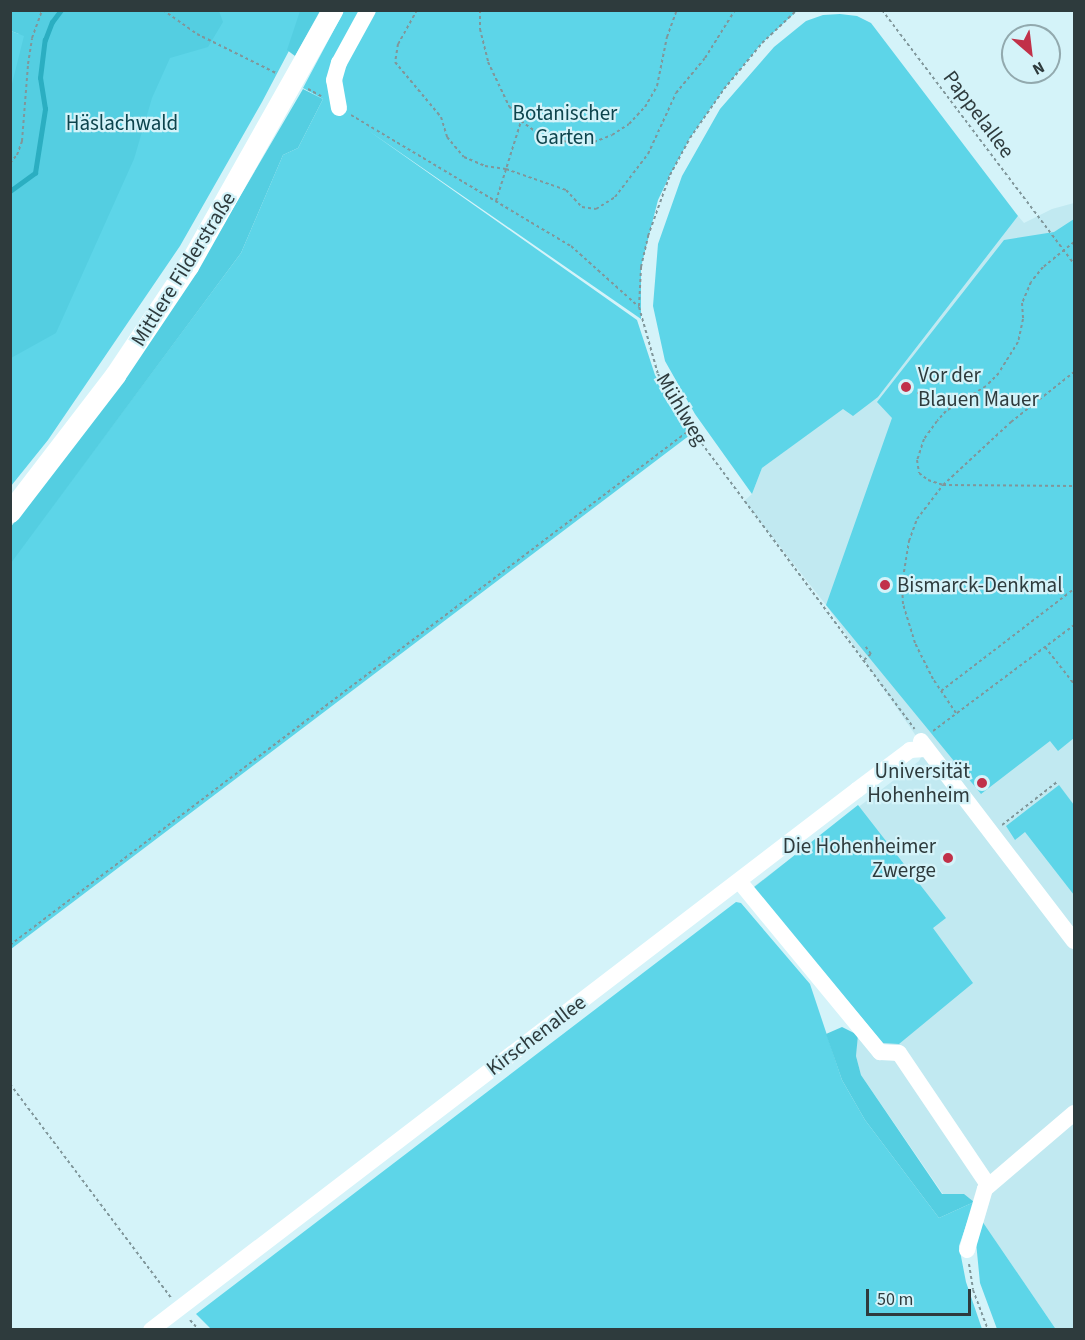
<!DOCTYPE html>
<meta charset="utf-8">
<style>
body{margin:0}
#map{position:relative;width:1085px;height:1340px;overflow:hidden;background:#d4f3f9;font-family:"Source Sans 3",sans-serif}
div>[style]{position:absolute}
[style*='--x']{left:calc(var(--x)*1px);top:calc(var(--y)*1px);width:calc(var(--w)*1px);rotate:calc(var(--a)*1deg)}
.built>*{inset:0;background:#c1e9f1}
.green>*{inset:0;background:#5dd5e8}
.forest>*{inset:0;background:#54cee1}
.stream>*{height:4.5px;margin:-2.25px;padding:0 2.25px;transform-origin:2.25px;border-radius:2.25px;background:#2baec1}
.path>*{height:2px;margin-top:-1px;transform-origin:0;background:repeating-linear-gradient(90deg,#80969a 0 3px,transparent 0 6px)}
.minor>*{height:16px;margin:-8px;padding:0 8px;transform-origin:8px;border-radius:8px;background:#fff}
.major>*{height:21px;margin:-10.5px;padding:0 10.5px;transform-origin:10.5px;border-radius:10.5px;background:#fff}
.dots>*{width:16px;height:16px;translate:-50% -50%;box-sizing:border-box;border:3px solid #d4f3f9;border-radius:50%}
span{translate:-50% -50%;white-space:nowrap;text-align:center;line-height:1.15;-webkit-text-stroke:4.5px #d4f3f9;paint-order:stroke}
.park-label{font-size:21px;color:#0d444d}
.street-label{font-size:21px;color:#2e3b3d}
.poi-label{font-size:21px;color:#2e3b3d}
.left{translate:0 -50%;text-align:left}
.right{translate:-100% -50%;text-align:right}
.frame{position:absolute;inset:0;border:12px solid #2e3b3d;pointer-events:none}
.north{position:absolute;left:1001px;top:24px;width:60px;height:60px;box-sizing:border-box;background:#d4f3f9;border:2px solid #92a9ae;border-radius:50%;rotate:152deg;font-size:16px;font-weight:700;line-height:24px;text-align:center;color:#2e3b3d}
.north::after{content:'';display:block;margin:auto;width:21px;height:27px;background:#c13149;clip-path:polygon(50% 0,100% 100%,50% 72%,0 100%)}
.scale{position:absolute;left:866px;top:1289px;width:105px;height:27px;box-sizing:border-box;border:3px solid #2e3b3d;border-top:0;padding-left:8px;font-size:18px;line-height:21px;white-space:nowrap;color:#2e3b3d;-webkit-text-stroke:4px #d4f3f9;paint-order:stroke}
</style>
<div id="map">
<div class="built">
<i style="clip-path:polygon(1074px 203px,1074px 1329px,1059px 1329px,1055px 1328px,964px 1195px,943px 1194px,861px 1075px,856px 1056px,859px 1017px,753px 887px,919px 761px,925px 749px,826px 605px,744px 501px,752px 494px,762px 468px,843px 408px,878px 397px,1018px 216px,1024px 223px,1052px 209px)"></i>
</div>
<div class="green">
<i style="clip-path:polygon(26px 11px,310px 11px,262px 102px,180px 246px,48px 440px,11px 486px,11px 31px,19px 34px)"></i>
<i style="clip-path:polygon(344px 11px,797px 11px,762px 43px,724px 89px,690px 138px,670px 175px,658px 200px,641px 267px,641px 319px,369px 131px,637px 320px,655px 375px,690px 435px,11px 949px,10px 563px,241px 253px,283px 155px,298px 148px,323px 99px,303px 88px)"></i>
<i style="clip-path:polygon(840px 14px,857px 16px,871px 23px,1018px 216px,878px 397px,853px 416px,843px 409px,762px 468px,752px 494px,695px 414px,665px 361px,653px 306px,658px 244px,682px 176px,720px 109px,774px 47px,806px 21px,823px 15px)"></i>
<i style="clip-path:polygon(1074px 219px,1074px 738px,1058px 751px,1050px 741px,981px 794px,826px 605px,892px 418px,877px 402px,1004px 240px,1054px 232px)"></i>
<i style="clip-path:polygon(1059px 785px,1074px 805px,1074px 895px,1025px 832px,1015px 840px,1006px 826px)"></i>
<i style="clip-path:polygon(858px 805px,946px 918px,933px 928px,973px 983px,899px 1044px,883px 1043px,753px 888px)"></i>
<i style="clip-path:polygon(736px 902px,741px 903px,810px 984px,842px 1080px,865px 1120px,939px 1218px,974px 1202px,959px 1246px,966px 1282px,982px 1329px,212px 1330px,196px 1314px)"></i>
<i style="clip-path:polygon(982px 1221px,1055px 1328px,1059px 1329px,997px 1329px,980px 1283px,976px 1242px)"></i>
</div>
<div class="forest">
<i style="clip-path:polygon(11px 10px,219px 11px,223px 22px,208px 47px,170px 58px,152px 98px,134px 159px,56px 333px,11px 358px,10px 92px,24px 36px,11px 31px)"></i>
<i style="clip-path:polygon(300px 11px,320px 11px,295px 56px,287px 50px)"></i>
<i style="clip-path:polygon(303px 89px,323px 99px,298px 148px,283px 155px,241px 253px,11px 563px,10px 528px,120px 384px,211px 246px)"></i>
<i style="clip-path:polygon(842px 1027px,858px 1035px,856px 1056px,861px 1075px,942px 1194px,964px 1194px,974px 1202px,939px 1218px,865px 1120px,842px 1080px,826px 1034px)"></i>
</div>
<div class="stream">
<i style="--x:10;--y:191;--w:31;--a:-36"></i>
<i style="--x:35;--y:173;--w:65;--a:-81.1"></i>
<i style="--x:45;--y:109;--w:31;--a:-99"></i>
<i style="--x:40;--y:78;--w:38;--a:-83"></i>
<i style="--x:45;--y:40;--w:19;--a:-69"></i>
<i style="--x:52;--y:22;--w:15;--a:-53"></i>
</div>
<div class="path">
<i style="--x:163;--y:10;--w:42;--a:35.2"></i>
<i style="--x:197;--y:34;--w:88;--a:26.3"></i>
<i style="--x:417;--y:10;--w:39;--a:119"></i>
<i style="--x:398;--y:44;--w:18;--a:99"></i>
<i style="--x:395;--y:62;--w:72;--a:50.1"></i>
<i style="--x:441;--y:117;--w:21;--a:73"></i>
<i style="--x:447;--y:137;--w:26;--a:50"></i>
<i style="--x:464;--y:157;--w:23;--a:23"></i>
<i style="--x:485;--y:166;--w:21;--a:8"></i>
<i style="--x:506;--y:169;--w:64;--a:19.3"></i>
<i style="--x:566;--y:190;--w:23;--a:47"></i>
<i style="--x:582;--y:207;--w:14;--a:8"></i>
<i style="--x:596;--y:209;--w:22;--a:-32"></i>
<i style="--x:615;--y:197;--w:54;--a:-52.5"></i>
<i style="--x:648;--y:154;--w:67;--a:-65.3"></i>
<i style="--x:676;--y:93;--w:45;--a:-50.4"></i>
<i style="--x:705;--y:58;--w:57;--a:-58"></i>
<i style="--x:480;--y:10;--w:19;--a:90"></i>
<i style="--x:480;--y:29;--w:34;--a:76"></i>
<i style="--x:488;--y:62;--w:49;--a:64.5"></i>
<i style="--x:509;--y:106;--w:19;--a:51"></i>
<i style="--x:521;--y:121;--w:24;--a:36"></i>
<i style="--x:540;--y:135;--w:37;--a:14"></i>
<i style="--x:576;--y:144;--w:18;--a:-6"></i>
<i style="--x:594;--y:142;--w:19;--a:-21"></i>
<i style="--x:612;--y:135;--w:20;--a:-33"></i>
<i style="--x:629;--y:124;--w:23;--a:-47"></i>
<i style="--x:645;--y:107;--w:24;--a:-60"></i>
<i style="--x:657;--y:86;--w:50;--a:-78.5"></i>
<i style="--x:667;--y:37;--w:29;--a:-70"></i>
<i style="--x:882;--y:10;--w:318;--a:52.9"></i>
<i style="--x:308;--y:89;--w:15;--a:28"></i>
<i style="--x:351;--y:115;--w:256;--a:30.8"></i>
<i style="--x:571;--y:246;--w:91;--a:41.9"></i>
<i style="--x:639;--y:307;--w:70;--a:74.2"></i>
<i style="--x:658;--y:374;--w:64;--a:59"></i>
<i style="--x:691;--y:429;--w:374;--a:53.3"></i>
<i style="--x:10;--y:163;--w:11;--a:-49"></i>
<i style="--x:17;--y:155;--w:15;--a:-70"></i>
<i style="--x:22;--y:141;--w:77;--a:-85.5"></i>
<i style="--x:28;--y:64;--w:26;--a:-81"></i>
<i style="--x:32;--y:38;--w:30;--a:-70"></i>
<i style="--x:496;--y:201;--w:84;--a:-72.6"></i>
<i style="--x:1074;--y:242;--w:40;--a:141"></i>
<i style="--x:1043;--y:267;--w:19;--a:129"></i>
<i style="--x:1031;--y:282;--w:23;--a:113"></i>
<i style="--x:1022;--y:303;--w:16;--a:86"></i>
<i style="--x:1023;--y:319;--w:24;--a:102"></i>
<i style="--x:1018;--y:342;--w:36;--a:122"></i>
<i style="--x:999;--y:373;--w:18;--a:135"></i>
<i style="--x:986;--y:386;--w:47;--a:148"></i>
<i style="--x:946;--y:411;--w:13;--a:132"></i>
<i style="--x:937;--y:421;--w:22;--a:126"></i>
<i style="--x:924;--y:439;--w:22;--a:108"></i>
<i style="--x:917;--y:460;--w:13;--a:81"></i>
<i style="--x:919;--y:473;--w:11;--a:38"></i>
<i style="--x:928;--y:480;--w:16;--a:18"></i>
<i style="--x:943;--y:485;--w:131;--a:0.4"></i>
<i style="--x:639;--y:306;--w:39;--a:-87"></i>
<i style="--x:641;--y:267;--w:32;--a:-77"></i>
<i style="--x:648;--y:236;--w:65;--a:-70.2"></i>
<i style="--x:670;--y:175;--w:42;--a:-61.6"></i>
<i style="--x:690;--y:138;--w:60;--a:-55.2"></i>
<i style="--x:724;--y:89;--w:60;--a:-50.4"></i>
<i style="--x:762;--y:43;--w:48;--a:-43.3"></i>
<i style="--x:917;--y:393;--w:48;--a:7.1"></i>
<i style="--x:1045;--y:647;--w:47;--a:51.9"></i>
<i style="--x:864;--y:660;--w:9;--a:-41"></i>
<i style="--x:871;--y:654;--w:9;--a:-126"></i>
<i style="--x:941;--y:691;--w:168;--a:-37.5"></i>
<i style="--x:956;--y:713;--w:41;--a:-124.1"></i>
<i style="--x:933;--y:679;--w:40;--a:-116.6"></i>
<i style="--x:915;--y:643;--w:41;--a:-107.1"></i>
<i style="--x:903;--y:604;--w:20;--a:-93"></i>
<i style="--x:902;--y:584;--w:44;--a:-80.8"></i>
<i style="--x:909;--y:541;--w:23;--a:-70"></i>
<i style="--x:917;--y:519;--w:43;--a:-52.6"></i>
<i style="--x:943;--y:485;--w:93;--a:-42.8"></i>
<i style="--x:1011;--y:422;--w:80;--a:-38.4"></i>
<i style="--x:933;--y:731;--w:176;--a:-36.9"></i>
<i style="--x:1002;--y:825;--w:70;--a:-38"></i>
<i style="--x:10;--y:945;--w:854;--a:-37.15"></i>
<i style="--x:10;--y:1084;--w:268;--a:53"></i>
<i style="--x:969;--y:1264;--w:26;--a:81"></i>
<i style="--x:973;--y:1290;--w:43;--a:69.4"></i>
<i style="--x:190;--y:1320;--w:13;--a:48"></i>
</div>
<div class="minor">
<i style="--x:339;--y:108;--w:28;--a:-100"></i>
<i style="--x:334;--y:80;--w:18;--a:-74"></i>
<i style="--x:339;--y:63;--w:60;--a:-61.3"></i>
<i style="--x:921;--y:741;--w:252;--a:52.6"></i>
<i style="--x:739;--y:881;--w:222;--a:50.5"></i>
<i style="--x:880;--y:1052;--w:19;--a:3"></i>
<i style="--x:899;--y:1053;--w:159;--a:56"></i>
<i style="--x:967;--y:1250;--w:64;--a:-73.6"></i>
<i style="--x:985;--y:1189;--w:117;--a:-40.5"></i>
<i style="--x:151;--y:1330;--w:889;--a:-37.41"></i>
<i style="--x:857;--y:790;--w:66;--a:-37"></i>
<i style="--x:910;--y:750;--w:15;--a:-4"></i>
</div>
<div class="major">
<i style="--x:10;--y:512;--w:173;--a:-52.5"></i>
<i style="--x:115;--y:375;--w:131;--a:-56.2"></i>
<i style="--x:188;--y:266;--w:294;--a:-60.6"></i>
</div>
<div class="dots">
<i style="left:906px;top:387px;background:#c13149"></i>
<i style="left:885px;top:585px;background:#c13149"></i>
<i style="left:982px;top:783px;background:#c13149"></i>
<i style="left:948px;top:858px;background:#c13149"></i>
</div>
<div class="park-label">
<span style="left:565px;top:125px">Botanischer<br>Garten</span>
<span style="left:122px;top:123px">Häslachwald</span>
</div>
<div class="street-label">
<span style="left:979px;top:114px;rotate:53deg">Pappelallee</span>
<span style="left:183px;top:269px;rotate:-58deg">Mittlere Filderstraße</span>
<span style="left:682px;top:409px;rotate:59deg">Mühlweg</span>
<span style="left:536px;top:1035px;rotate:-37deg">Kirschenallee</span>
</div>
<div class="poi-label">
<span class="left" style="left:918px;top:387px">Vor der<br>Blauen Mauer</span>
<span class="left" style="left:897px;top:585px">Bismarck-Denkmal</span>
<span class="right" style="left:970px;top:783px">Universität<br>Hohenheim</span>
<span class="right" style="left:936px;top:858px">Die Hohenheimer<br>Zwerge</span>
</div>
<div class="frame"></div>
<div class="north">N</div>
<div class="scale">50 m</div>
</div>
